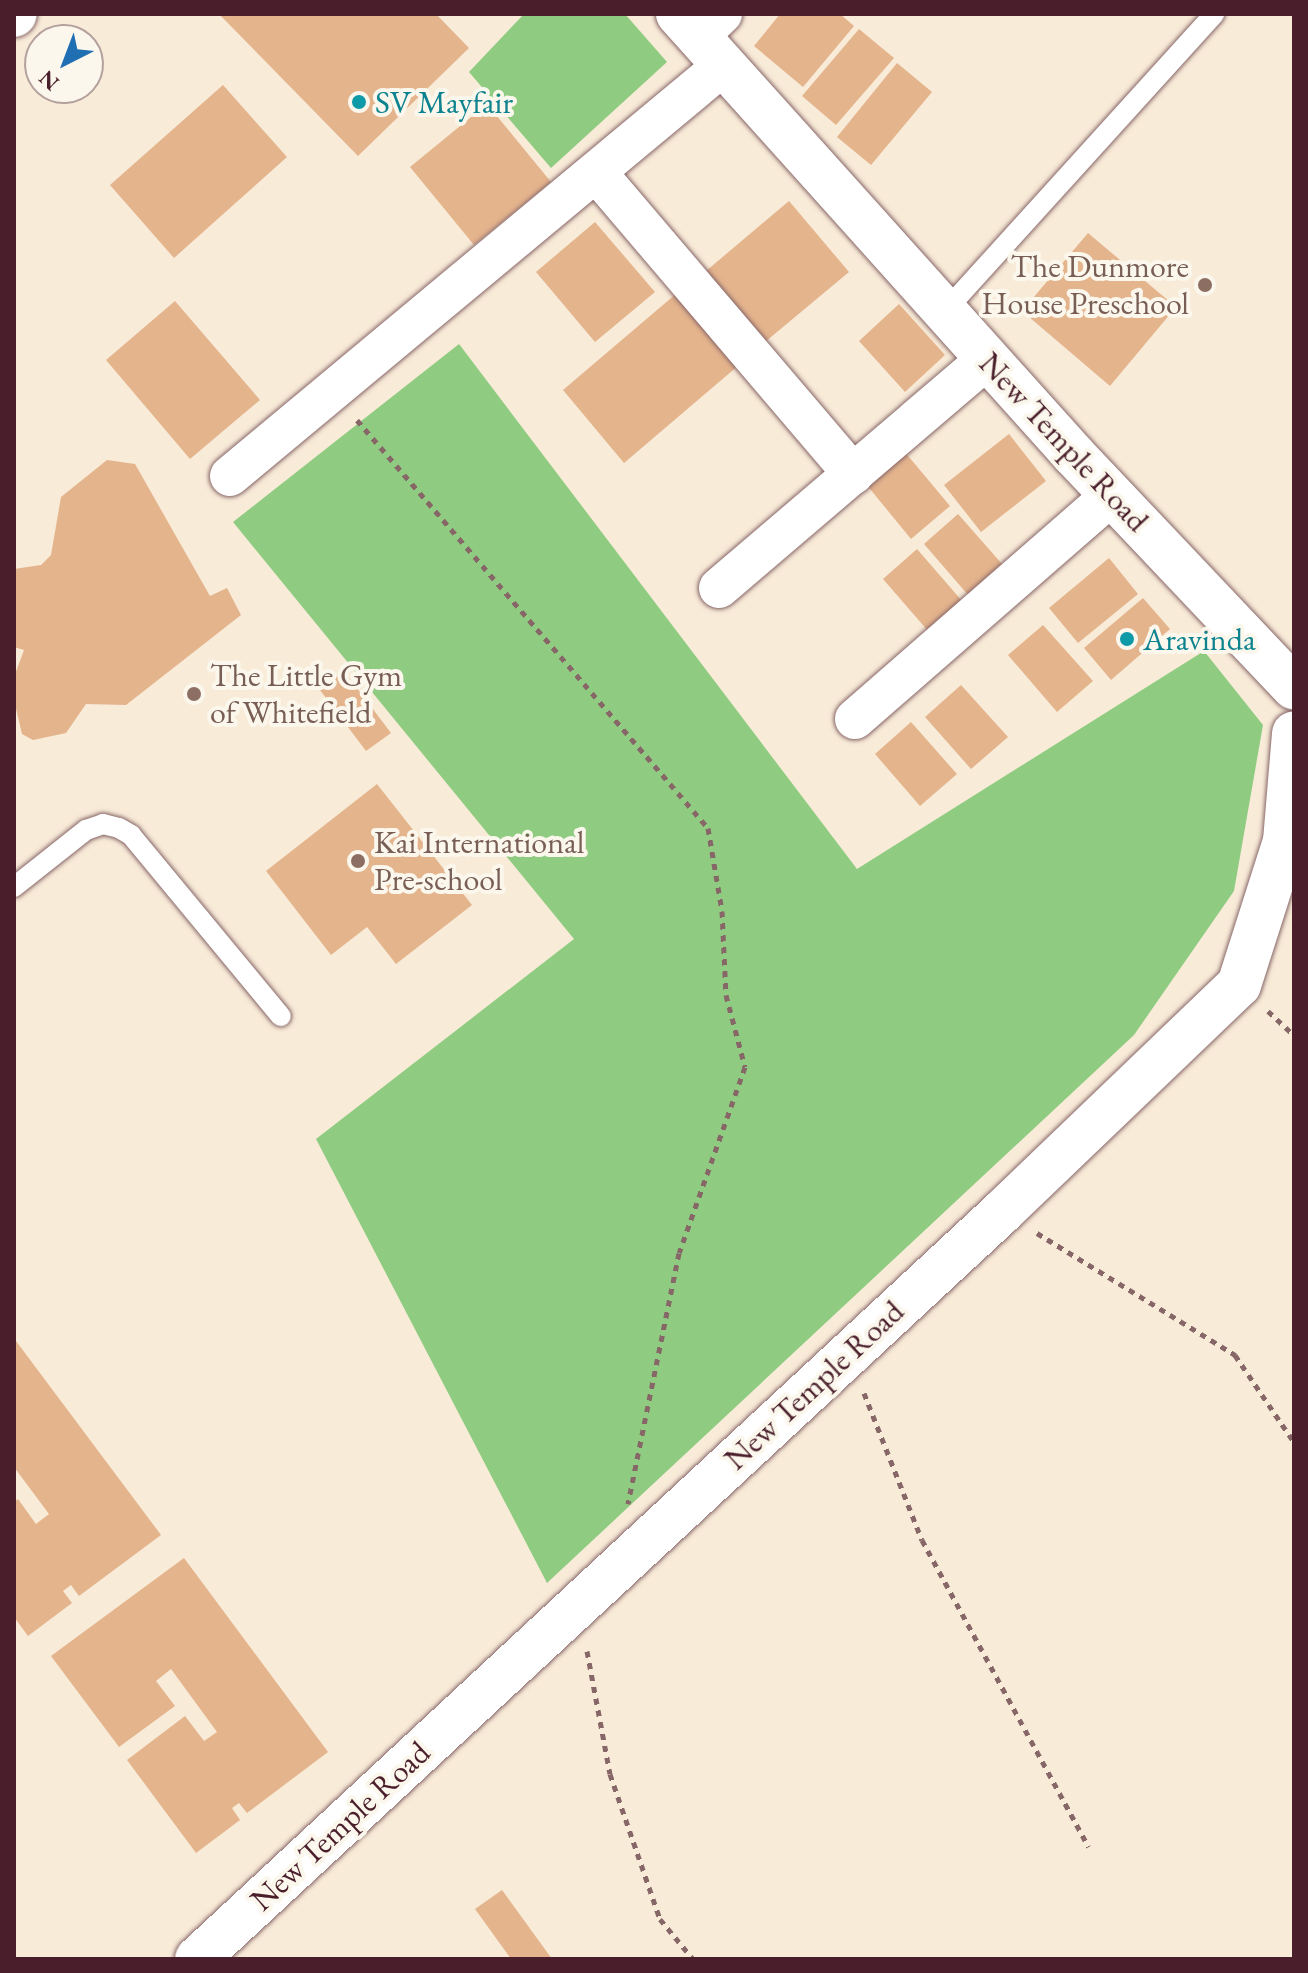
<!DOCTYPE html>
<style>
body{margin:0}
#map{position:relative;width:1308px;height:1973px;overflow:hidden;background:#f8ebd8;font-family:"EB Garamond",serif}
div>[style]{position:absolute}
[style*='--x']{left:calc(var(--x)*1px);top:calc(var(--y)*1px);width:calc(var(--w)*1px);rotate:calc(var(--a)*1deg)}
.green>*{inset:0;background:#8fcc81}
.building>*{inset:0;background:#e4b48d}
.path>*{height:5px;margin-top:-2.5px;transform-origin:0;background:repeating-linear-gradient(90deg,#876668 0 6px,transparent 0 12px)}
.roads{filter:drop-shadow(0 0 2px #876668) drop-shadow(0 0 2px #876668)}
.service>*{height:20px;margin:-10px;padding:0 10px;transform-origin:10px;border-radius:10px;background:#fff}
.minor>*{height:40px;margin:-20px;padding:0 20px;transform-origin:20px;border-radius:20px;background:#fff}
.tertiary>*{height:44px;margin:-22px;padding:0 22px;transform-origin:22px;border-radius:22px;background:#fff}
.dots>*{width:22px;height:22px;translate:-50% -50%;box-sizing:border-box;border:4px solid #fbf7ec;border-radius:50%}
span{translate:-50% -50%;white-space:nowrap;text-align:center;line-height:1.15;-webkit-text-stroke:8px #fbf7ec;paint-order:stroke}
.culture-label{font-size:32px;color:#0d838f}
.left{translate:0 -50%;text-align:left}
.education-label{font-size:32px;color:#785e54}
.right{translate:-100% -50%;text-align:right}
.street-label{font-size:32px;color:#4a1f2b}
.frame{position:absolute;inset:0;border:16px solid #4a1f2b;pointer-events:none}
.north{position:absolute;left:24px;top:24px;width:80px;height:80px;box-sizing:border-box;background:#fbf7ec;border:2px solid #b4a19f;border-radius:50%;rotate:222deg;font-size:22px;font-weight:700;line-height:32px;text-align:center;color:#4a1f2b}
.north::after{content:'';display:block;margin:auto;width:28px;height:36px;background:#1f6fb2;clip-path:polygon(50% 0,100% 100%,50% 72%,0 100%)}
</style>
<div id="map">
<div class="green">
<i style="clip-path:polygon(524px 14px,625px 14px,667px 62px,551px 168px,469px 72px)"></i>
<i style="clip-path:polygon(459px 344px,857px 869px,1204px 651px,1263px 725px,1234px 891px,1134px 1035px,547px 1583px,316px 1139px,574px 939px,233px 522px)"></i>
</div>
<div class="building">
<i style="clip-path:polygon(219px 14px,436px 14px,469px 48px,358px 156px)"></i>
<i style="clip-path:polygon(780px 14px,840px 14px,854px 26px,803px 87px,754px 46px)"></i>
<i style="clip-path:polygon(859px 29px,894px 58px,836px 125px,802px 96px)"></i>
<i style="clip-path:polygon(897px 63px,932px 92px,871px 165px,837px 137px)"></i>
<i style="clip-path:polygon(223px 85px,287px 157px,174px 258px,110px 185px)"></i>
<i style="clip-path:polygon(487px 104px,551px 182px,474px 245px,410px 167px)"></i>
<i style="clip-path:polygon(789px 201px,849px 272px,765px 342px,706px 271px)"></i>
<i style="clip-path:polygon(595px 222px,655px 292px,595px 342px,536px 272px)"></i>
<i style="clip-path:polygon(1088px 233px,1176px 307px,1110px 386px,1022px 311px)"></i>
<i style="clip-path:polygon(677px 293px,739px 365px,624px 463px,563px 390px)"></i>
<i style="clip-path:polygon(175px 301px,260px 400px,190px 459px,106px 360px)"></i>
<i style="clip-path:polygon(899px 304px,945px 355px,905px 392px,859px 341px)"></i>
<i style="clip-path:polygon(1009px 434px,1046px 481px,981px 532px,944px 485px)"></i>
<i style="clip-path:polygon(899px 445px,950px 506px,911px 539px,861px 478px)"></i>
<i style="clip-path:polygon(107px 460px,135px 464px,210px 596px,227px 588px,241px 615px,126px 705px,86px 704px,66px 733px,33px 740px,22px 734px,14px 700px,14px 677px,24px 650px,14px 647px,14px 569px,41px 565px,51px 555px,61px 497px)"></i>
<i style="clip-path:polygon(958px 514px,1010px 573px,975px 603px,924px 544px)"></i>
<i style="clip-path:polygon(917px 549px,969px 609px,935px 639px,883px 579px)"></i>
<i style="clip-path:polygon(1109px 558px,1138px 594px,1078px 643px,1049px 608px)"></i>
<i style="clip-path:polygon(1143px 598px,1170px 629px,1111px 680px,1084px 648px)"></i>
<i style="clip-path:polygon(1043px 625px,1093px 681px,1057px 712px,1008px 655px)"></i>
<i style="clip-path:polygon(344px 671px,391px 733px,366px 751px,320px 690px)"></i>
<i style="clip-path:polygon(961px 685px,1008px 737px,971px 769px,925px 717px)"></i>
<i style="clip-path:polygon(911px 722px,957px 774px,920px 806px,875px 754px)"></i>
<i style="clip-path:polygon(377px 784px,472px 905px,396px 964px,367px 927px,331px 955px,266px 871px)"></i>
<i style="clip-path:polygon(16px 1341px,161px 1535px,79px 1596px,71px 1585px,63px 1591px,72px 1603px,28px 1636px,14px 1617px,14px 1502px,18px 1499px,36px 1524px,49px 1514px,14px 1467px)"></i>
<i style="clip-path:polygon(184px 1558px,328px 1752px,247px 1813px,239px 1803px,232px 1808px,240px 1820px,196px 1853px,127px 1760px,185px 1716px,204px 1741px,217px 1732px,171px 1669px,156px 1681px,175px 1706px,119px 1747px,51px 1656px)"></i>
<i style="clip-path:polygon(502px 1890px,552px 1959px,511px 1959px,475px 1909px)"></i>
</div>
<div class="path">
<i style="--x:357;--y:420;--w:538;--a:49.29"></i>
<i style="--x:708;--y:828;--w:84;--a:80.4"></i>
<i style="--x:722;--y:911;--w:84;--a:87.3"></i>
<i style="--x:726;--y:995;--w:74;--a:75.2"></i>
<i style="--x:745;--y:1067;--w:197;--a:109.5"></i>
<i style="--x:679;--y:1253;--w:256;--a:101.5"></i>
<i style="--x:1268;--y:1011;--w:35;--a:43"></i>
<i style="--x:1037;--y:1233;--w:233;--a:31.6"></i>
<i style="--x:1235;--y:1355;--w:105;--a:55.9"></i>
<i style="--x:864;--y:1393;--w:158;--a:68.5"></i>
<i style="--x:922;--y:1540;--w:349;--a:61.5"></i>
<i style="--x:587;--y:1651;--w:125;--a:79.4"></i>
<i style="--x:610;--y:1774;--w:153;--a:71"></i>
<i style="--x:660;--y:1919;--w:52;--a:50.5"></i>
</div>
<div class="roads">
<div class="service">
<i style="--x:945;--y:311;--w:401;--a:-47.8"></i>
<i style="--x:14;--y:887;--w:92;--a:-38.4"></i>
<i style="--x:86;--y:830;--w:18;--a:-19"></i>
<i style="--x:103;--y:824;--w:16;--a:14"></i>
<i style="--x:119;--y:828;--w:14;--a:30"></i>
<i style="--x:131;--y:835;--w:235;--a:50.4"></i>
</div>
<div class="minor">
<i style="--x:699;--y:36;--w:32;--a:-44"></i>
<i style="--x:596;--y:172;--w:397;--a:49.6"></i>
<i style="--x:230;--y:476;--w:644;--a:-39.77"></i>
<i style="--x:719;--y:588;--w:353;--a:-40.5"></i>
<i style="--x:855;--y:719;--w:341;--a:-41.1"></i>
</div>
<div class="tertiary">
<i style="--x:678;--y:14;--w:593;--a:48.08"></i>
<i style="--x:1074;--y:455;--w:320;--a:46.6"></i>
<i style="--x:14;--y:15;--w:1;--a:-45"></i>
<i style="--x:197;--y:1959;--w:1098;--a:-42.86"></i>
<i style="--x:1002;--y:1212;--w:328;--a:-43.8"></i>
<i style="--x:1239;--y:985;--w:151;--a:-72.3"></i>
<i style="--x:1285;--y:841;--w:108;--a:-85.2"></i>
</div>
</div>
<div class="dots">
<i style="left:359px;top:102px;background:#0f9aa8"></i>
<i style="left:1205px;top:285px;background:#8d6e63"></i>
<i style="left:1127px;top:639px;background:#0f9aa8"></i>
<i style="left:194px;top:694px;background:#8d6e63"></i>
<i style="left:358px;top:861px;background:#8d6e63"></i>
</div>
<div class="culture-label">
<span class="left" style="left:375px;top:102px">SV Mayfair</span>
<span class="left" style="left:1143px;top:639px">Aravinda</span>
</div>
<div class="education-label">
<span class="right" style="left:1189px;top:285px">The Dunmore<br>House Preschool</span>
<span class="left" style="left:210px;top:694px">The Little Gym<br>of Whitefield</span>
<span class="left" style="left:374px;top:861px">Kai International<br>Pre-school</span>
</div>
<div class="street-label">
<span style="left:1064px;top:442px;rotate:47deg">New Temple Road</span>
<span style="left:814px;top:1385px;rotate:-43deg">New Temple Road</span>
<span style="left:340px;top:1826px;rotate:-43deg">New Temple Road</span>
</div>
<div class="frame"></div>
<div class="north">N</div>
</div>
